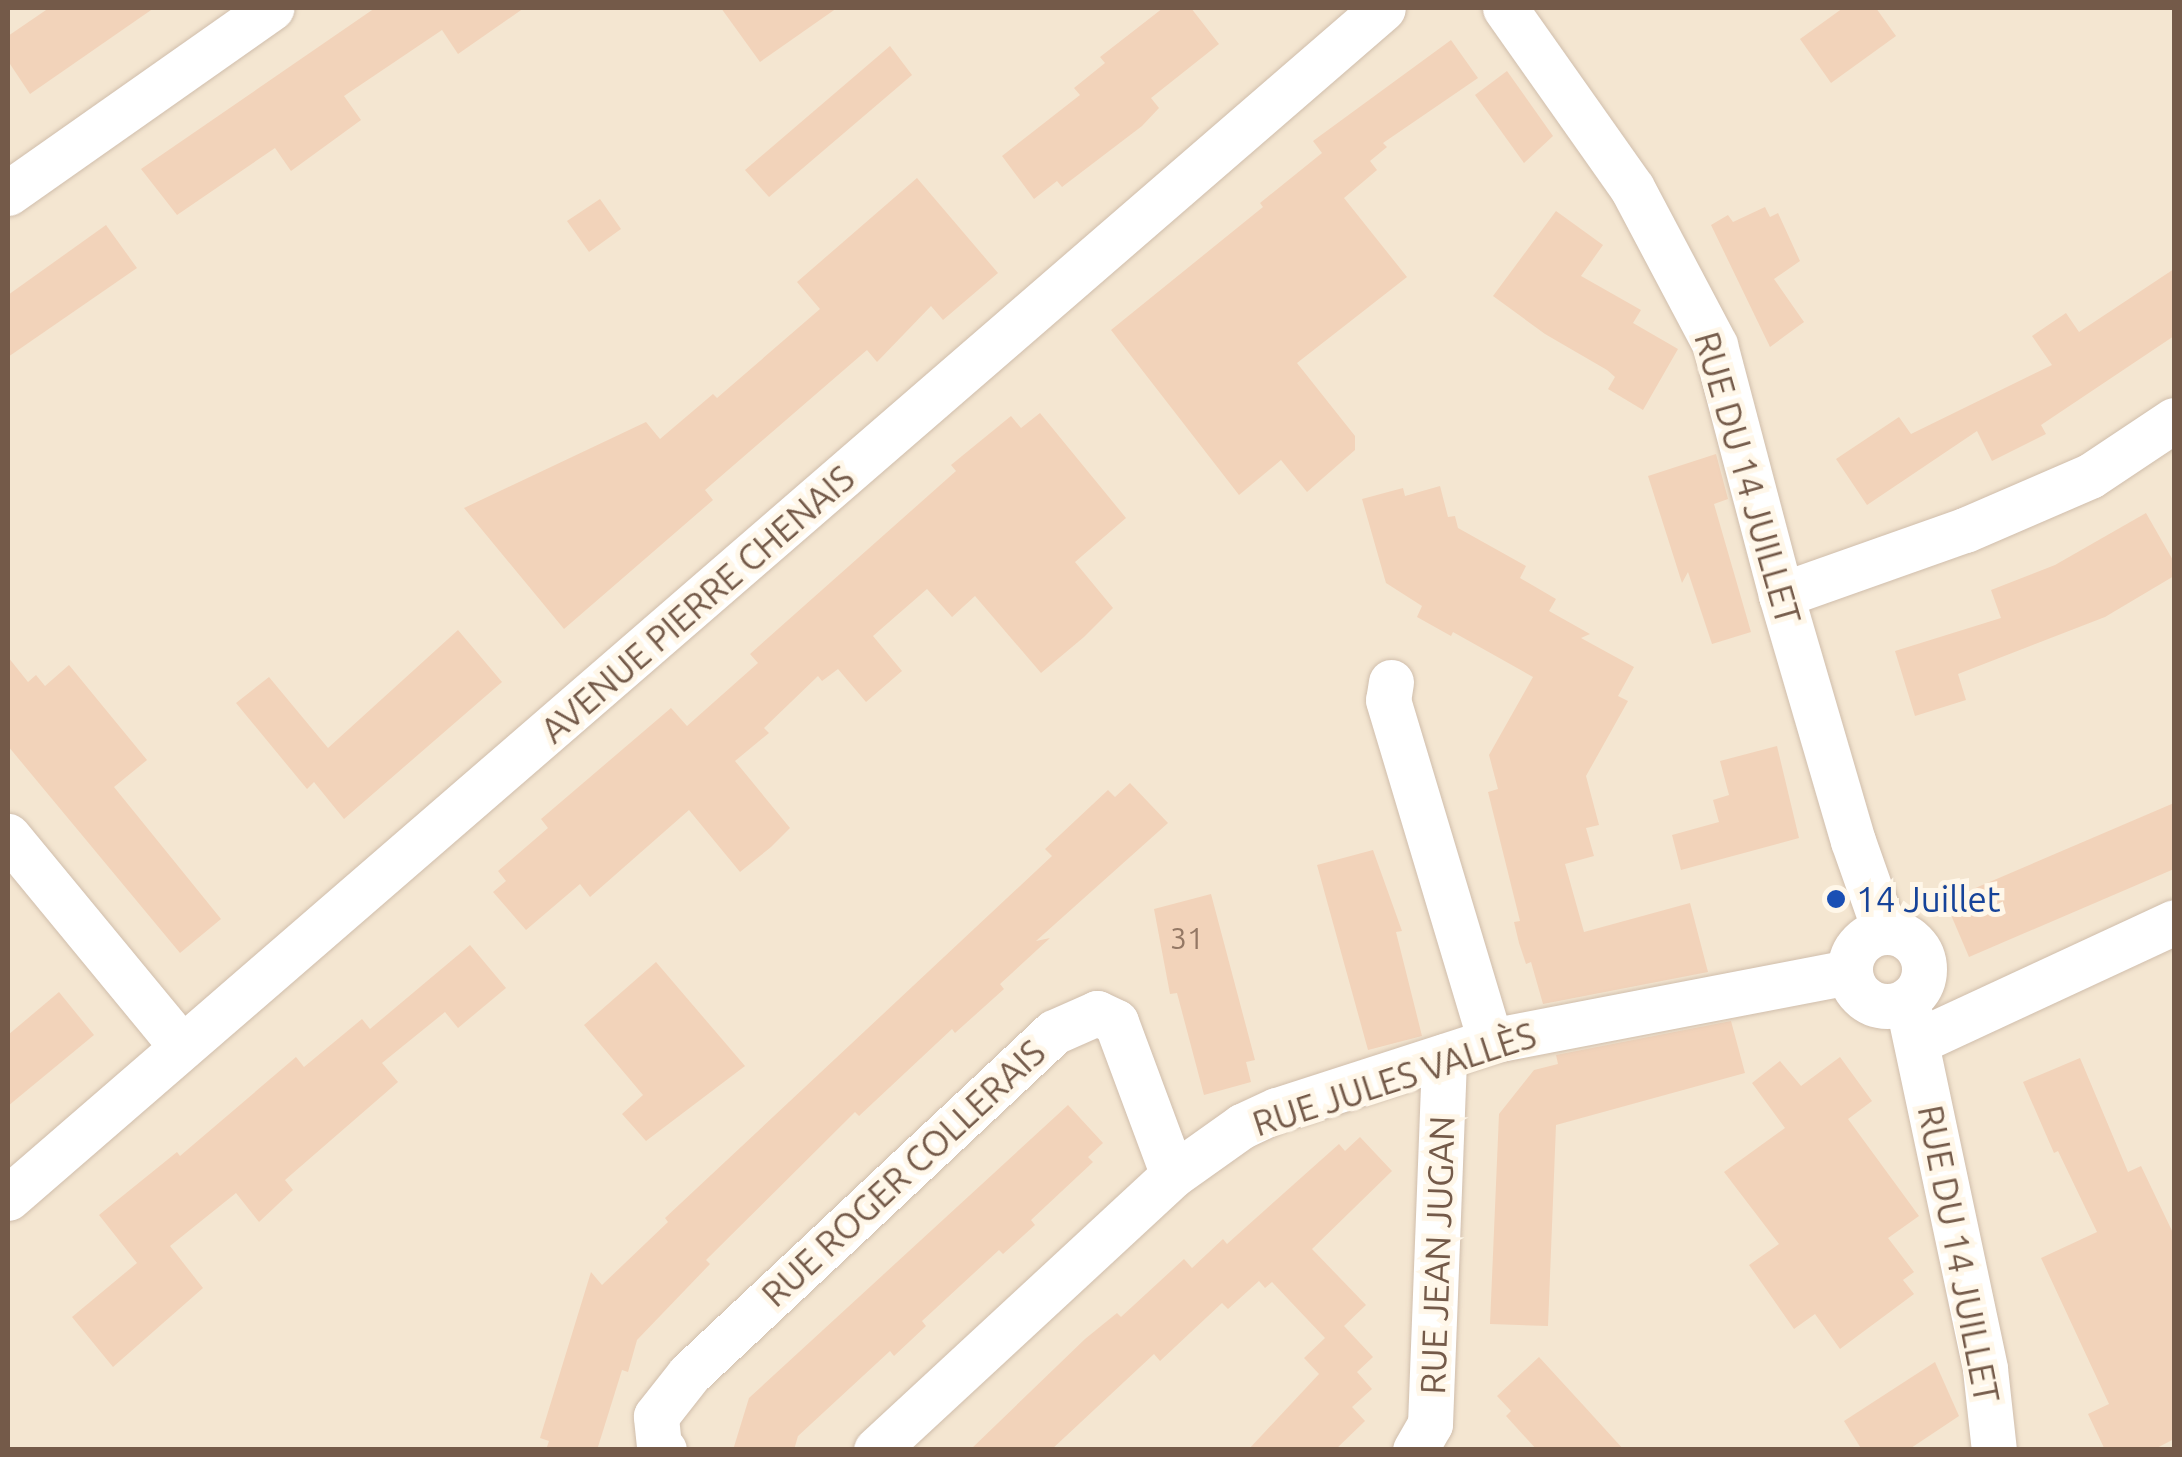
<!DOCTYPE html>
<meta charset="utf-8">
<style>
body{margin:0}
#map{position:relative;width:2182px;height:1457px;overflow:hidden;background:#fcf3e2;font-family:Ubuntu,sans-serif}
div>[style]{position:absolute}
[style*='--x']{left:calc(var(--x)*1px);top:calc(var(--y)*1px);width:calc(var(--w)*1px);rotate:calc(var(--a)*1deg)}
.residential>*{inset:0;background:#f4e6d1}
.building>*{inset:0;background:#f2d3ba}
.roads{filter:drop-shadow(0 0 2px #d0beac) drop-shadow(0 0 2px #d0beac)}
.minor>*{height:45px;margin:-22.5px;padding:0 22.5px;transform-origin:22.5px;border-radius:22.5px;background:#fff}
.minor>.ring{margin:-22.5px;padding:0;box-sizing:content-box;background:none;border:45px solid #fff;border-radius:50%}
.dots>*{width:28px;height:28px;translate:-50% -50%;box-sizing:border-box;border:5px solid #fff7e9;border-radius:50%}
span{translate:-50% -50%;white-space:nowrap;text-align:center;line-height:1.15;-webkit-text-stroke:10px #fff7e9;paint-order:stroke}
.number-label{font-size:30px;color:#947865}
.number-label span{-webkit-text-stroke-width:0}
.street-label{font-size:35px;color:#745a49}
.transit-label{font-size:35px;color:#164399}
.left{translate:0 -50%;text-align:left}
.frame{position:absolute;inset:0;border:10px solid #745a49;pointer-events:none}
</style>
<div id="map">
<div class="residential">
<i style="clip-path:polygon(8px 8px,2174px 8px,2174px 1449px,8px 1450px)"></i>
</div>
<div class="building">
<i style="clip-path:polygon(49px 8px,154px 8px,30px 94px,8px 61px,8px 36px)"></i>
<i style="clip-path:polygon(375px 8px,524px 8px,458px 54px,442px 30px,344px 96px,361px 120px,291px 171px,275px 148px,177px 215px,141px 169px)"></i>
<i style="clip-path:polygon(721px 8px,837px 8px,760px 62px)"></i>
<i style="clip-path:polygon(1163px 8px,1191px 8px,1219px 44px,1151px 98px,1159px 108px,1142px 126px,1062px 187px,1057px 181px,1034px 199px,1002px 156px,1080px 95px,1074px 88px,1105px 63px,1100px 57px)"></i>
<i style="clip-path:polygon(1843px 8px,1876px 8px,1896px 36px,1831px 83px,1800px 39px)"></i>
<i style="clip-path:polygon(1451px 40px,1478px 78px,1383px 143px,1387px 147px,1370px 161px,1377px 170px,1344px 198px,1407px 277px,1297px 363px,1355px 436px,1355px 450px,1307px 492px,1281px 460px,1239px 495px,1111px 330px,1263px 207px,1260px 203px,1322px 153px,1313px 141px)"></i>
<i style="clip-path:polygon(890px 46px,912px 75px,769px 197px,745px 170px)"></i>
<i style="clip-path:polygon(1507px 71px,1553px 136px,1524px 163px,1475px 95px)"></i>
<i style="clip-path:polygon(917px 178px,998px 273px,943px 320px,931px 306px,877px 362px,867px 350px,705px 490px,713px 500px,564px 629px,464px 508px,646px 422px,660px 439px,713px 394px,717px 398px,820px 309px,797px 282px)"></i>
<i style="clip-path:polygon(600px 199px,621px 229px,589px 252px,567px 221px)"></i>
<i style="clip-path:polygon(1765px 207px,1770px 217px,1778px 213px,1800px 261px,1774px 279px,1804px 322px,1770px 347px,1711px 225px,1728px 215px,1733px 222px)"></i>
<i style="clip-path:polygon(1556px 211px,1603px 245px,1581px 276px,1641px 310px,1633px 323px,1678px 349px,1643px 410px,1608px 389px,1615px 377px,1607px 370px,1545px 334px,1493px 296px)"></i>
<i style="clip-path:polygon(106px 225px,137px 268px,8px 357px,8px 295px)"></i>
<i style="clip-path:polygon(2174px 269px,2174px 336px,2041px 425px,2046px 434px,1992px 461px,1977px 431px,1867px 505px,1836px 459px,1899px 417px,1911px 434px,2052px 365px,2032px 336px,2066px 313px,2079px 332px)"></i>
<i style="clip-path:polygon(1040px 413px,1126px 518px,1075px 562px,1113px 608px,1084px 637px,1041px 673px,975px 596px,952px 617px,927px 589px,873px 636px,902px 671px,866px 702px,838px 669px,822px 681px,818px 676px,764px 728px,769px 733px,735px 761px,790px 828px,771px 847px,740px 872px,689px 810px,590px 897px,580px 884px,526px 930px,493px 892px,506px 881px,498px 871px,548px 828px,541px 819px,671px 708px,687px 726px,758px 663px,750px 654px,956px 471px,951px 465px,1011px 416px,1021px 428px)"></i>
<i style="clip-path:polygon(1716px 454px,1728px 499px,1714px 504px,1751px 632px,1712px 644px,1688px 572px,1682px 583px,1648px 476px)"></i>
<i style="clip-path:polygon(1440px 486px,1448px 517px,1455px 516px,1458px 528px,1526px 566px,1520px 578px,1556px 599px,1549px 611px,1590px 634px,1581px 638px,1634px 667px,1618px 696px,1628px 701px,1586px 776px,1599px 825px,1586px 828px,1594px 856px,1565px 864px,1584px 932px,1690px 903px,1708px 972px,1543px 1004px,1531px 962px,1526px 964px,1519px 943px,1514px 922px,1520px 921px,1488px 792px,1498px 789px,1489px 755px,1533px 677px,1453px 632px,1451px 636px,1417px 617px,1422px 606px,1386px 583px,1362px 499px,1403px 488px,1405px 496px)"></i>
<i style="clip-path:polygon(2146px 513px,2174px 562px,2174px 576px,2105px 617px,1958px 674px,1966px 700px,1915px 716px,1895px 651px,2001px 618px,1991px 590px,2055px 565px)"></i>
<i style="clip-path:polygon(458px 630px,502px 682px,344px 819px,314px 782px,307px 789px,236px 703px,269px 677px,328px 748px)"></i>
<i style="clip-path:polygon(8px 657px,28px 682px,36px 675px,45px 686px,69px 665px,147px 760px,114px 787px,221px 919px,180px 953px,8px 746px)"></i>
<i style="clip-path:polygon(1777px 746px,1799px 838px,1681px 870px,1672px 835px,1719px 822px,1713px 800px,1729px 795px,1720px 761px)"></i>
<i style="clip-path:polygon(1130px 783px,1168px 823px,1036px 941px,1050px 938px,1000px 984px,1004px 989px,955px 1033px,952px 1029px,859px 1116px,855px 1112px,706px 1260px,710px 1264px,637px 1340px,628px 1372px,622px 1370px,597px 1450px,546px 1450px,549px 1441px,540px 1438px,591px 1272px,602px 1285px,668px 1222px,665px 1218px,696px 1189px,1052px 856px,1045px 849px,1108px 790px,1115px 797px)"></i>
<i style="clip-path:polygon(2174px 803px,2174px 869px,1969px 957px,1945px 901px)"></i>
<i style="clip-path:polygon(1373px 850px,1402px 931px,1396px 932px,1422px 1036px,1368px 1050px,1317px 865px)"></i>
<i style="clip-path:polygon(1211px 894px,1255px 1060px,1246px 1062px,1251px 1082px,1204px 1095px,1177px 993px,1170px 994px,1154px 909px)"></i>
<i style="clip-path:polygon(470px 945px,506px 988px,458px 1028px,445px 1012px,382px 1063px,398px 1082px,285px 1180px,293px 1190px,259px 1222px,236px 1193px,170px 1246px,203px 1288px,113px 1367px,72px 1317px,137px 1263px,99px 1215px,177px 1152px,180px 1156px,296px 1057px,304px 1067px,362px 1019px,370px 1029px)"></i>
<i style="clip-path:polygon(656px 962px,745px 1066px,646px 1141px,622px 1114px,643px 1095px,584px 1025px)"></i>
<i style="clip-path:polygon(59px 992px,94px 1035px,8px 1106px,8px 1035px)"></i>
<i style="clip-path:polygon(1731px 1021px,1745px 1073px,1556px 1125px,1548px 1326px,1490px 1324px,1499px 1114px,1534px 1070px,1558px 1064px,1556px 1055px)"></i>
<i style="clip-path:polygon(1840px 1057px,1872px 1101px,1848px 1119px,1919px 1216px,1888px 1238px,1914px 1272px,1903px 1280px,1914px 1294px,1840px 1349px,1815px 1314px,1794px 1329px,1749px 1265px,1779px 1244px,1724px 1172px,1785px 1128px,1752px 1083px,1780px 1061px,1801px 1086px)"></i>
<i style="clip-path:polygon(2080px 1058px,2128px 1172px,2141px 1166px,2174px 1235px,2174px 1439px,2153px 1450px,2105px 1450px,2088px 1414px,2109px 1404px,2041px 1258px,2097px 1232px,2058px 1151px,2054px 1153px,2023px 1082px)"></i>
<i style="clip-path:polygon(1068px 1105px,1103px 1143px,1088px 1157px,1093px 1162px,1031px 1220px,1035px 1225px,1003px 1254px,999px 1250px,922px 1321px,926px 1326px,894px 1356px,890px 1351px,798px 1436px,794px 1450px,733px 1450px,749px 1398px)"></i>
<i style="clip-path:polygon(1360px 1137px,1392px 1171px,1312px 1249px,1366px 1305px,1344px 1326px,1373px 1357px,1357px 1372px,1372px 1389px,1352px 1407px,1365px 1421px,1335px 1450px,1248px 1450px,1319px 1374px,1304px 1358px,1325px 1338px,1272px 1282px,1265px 1288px,1259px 1281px,1228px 1309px,1222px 1303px,1160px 1361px,1154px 1354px,1051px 1450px,970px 1450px,1085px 1339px,1117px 1313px,1121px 1317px,1184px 1259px,1192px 1268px,1223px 1239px,1227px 1244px,1339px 1144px,1345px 1151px)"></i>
<i style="clip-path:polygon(1539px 1357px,1584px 1406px,1624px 1450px,1537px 1450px,1506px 1416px,1511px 1411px,1497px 1396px)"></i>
<i style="clip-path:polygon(1935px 1362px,1959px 1416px,1908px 1450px,1862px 1450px,1844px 1421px)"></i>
</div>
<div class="roads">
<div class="minor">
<i style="--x:1505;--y:8;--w:220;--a:54.8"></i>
<i style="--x:1632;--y:188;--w:178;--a:62.1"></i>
<i style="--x:1715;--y:345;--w:259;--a:75.2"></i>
<i style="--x:1781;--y:595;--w:256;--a:73.7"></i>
<i style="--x:1853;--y:841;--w:96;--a:70.6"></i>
<i style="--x:8;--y:193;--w:322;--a:-35.1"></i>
<i style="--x:1781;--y:595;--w:195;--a:-19.5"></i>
<i style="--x:1965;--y:530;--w:136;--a:-23.4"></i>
<i style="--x:2090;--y:476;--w:101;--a:-33.7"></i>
<i style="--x:1391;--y:682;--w:18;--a:99"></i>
<i style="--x:1388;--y:700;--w:356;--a:73.3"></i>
<i style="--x:8;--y:836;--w:273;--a:50.5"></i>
<i class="ring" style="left:1850px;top:932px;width:29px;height:29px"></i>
<i style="--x:1907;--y:1001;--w:376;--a:78"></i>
<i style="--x:1985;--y:1369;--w:81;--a:83.7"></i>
<i style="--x:1918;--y:1041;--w:282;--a:-24.9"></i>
<i style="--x:8;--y:1198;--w:1818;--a:-40.87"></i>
<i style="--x:664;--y:1450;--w:6;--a:-141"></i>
<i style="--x:659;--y:1446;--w:30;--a:-96"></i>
<i style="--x:656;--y:1416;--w:53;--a:-51.8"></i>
<i style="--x:689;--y:1374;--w:500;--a:-43.14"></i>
<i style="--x:1054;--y:1032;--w:47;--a:-23.8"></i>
<i style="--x:1097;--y:1013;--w:21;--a:25"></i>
<i style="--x:1116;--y:1022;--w:163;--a:69.6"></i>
<i style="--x:876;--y:1450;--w:405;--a:-42.8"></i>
<i style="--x:1173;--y:1175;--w:85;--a:-35.4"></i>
<i style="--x:1242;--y:1126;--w:38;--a:-25"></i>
<i style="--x:1277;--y:1110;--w:224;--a:-17.9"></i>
<i style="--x:1490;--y:1041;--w:366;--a:-10.9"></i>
<i style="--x:1415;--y:1450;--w:30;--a:-60"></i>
<i style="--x:1430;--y:1424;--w:368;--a:-87.8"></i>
</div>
</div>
<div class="dots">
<i style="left:1836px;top:899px;background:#1a4fb4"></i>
</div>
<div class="number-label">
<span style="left:1187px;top:938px">31</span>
</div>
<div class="street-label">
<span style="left:1748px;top:478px;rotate:74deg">RUE DU 14 JUILLET</span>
<span style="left:697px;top:604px;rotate:-41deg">AVENUE PIERRE CHENAIS</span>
<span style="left:1394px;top:1079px;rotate:-18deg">RUE JULES VALLÈS</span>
<span style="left:903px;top:1173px;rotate:-43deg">RUE ROGER COLLERAIS</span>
<span style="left:1959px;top:1254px;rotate:79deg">RUE DU 14 JUILLET</span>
<span style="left:1437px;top:1255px;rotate:-88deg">RUE JEAN JUGAN</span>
</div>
<div class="transit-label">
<span class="left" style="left:1856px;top:899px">14 Juillet</span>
</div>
<div class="frame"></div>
</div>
